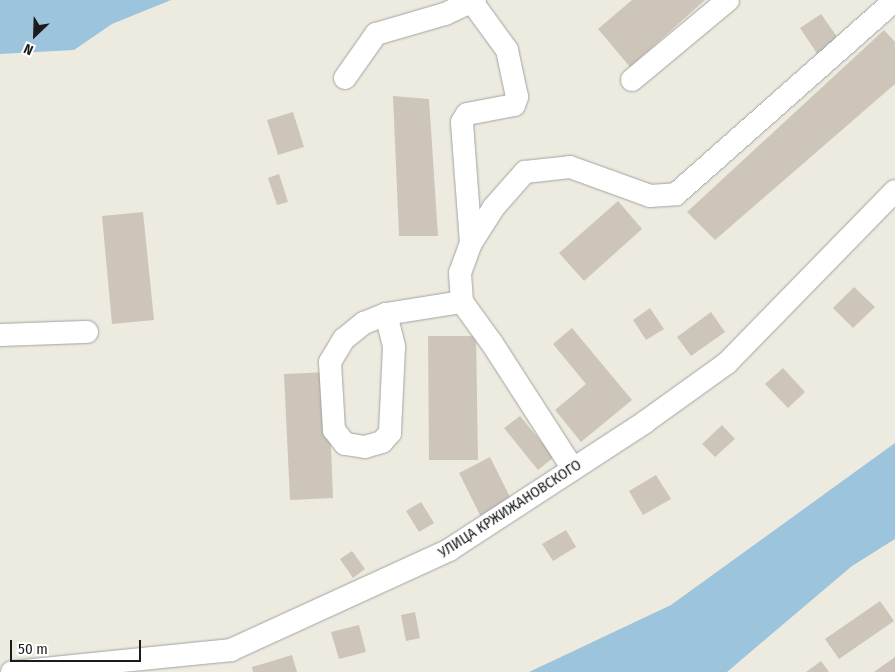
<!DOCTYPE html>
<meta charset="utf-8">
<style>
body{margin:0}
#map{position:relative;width:895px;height:672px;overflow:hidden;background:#edebdf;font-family:"Fira Sans Condensed",sans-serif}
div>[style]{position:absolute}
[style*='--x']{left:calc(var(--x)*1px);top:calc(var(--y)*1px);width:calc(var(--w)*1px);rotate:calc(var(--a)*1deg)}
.water>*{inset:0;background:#9dc4dd}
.building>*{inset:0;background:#cdc5b9}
.roads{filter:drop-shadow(0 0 1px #a2a2a2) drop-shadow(0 0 1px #a2a2a2)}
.minor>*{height:22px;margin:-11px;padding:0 11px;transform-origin:11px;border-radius:11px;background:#fff}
span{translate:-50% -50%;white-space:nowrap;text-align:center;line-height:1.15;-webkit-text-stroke:5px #fff;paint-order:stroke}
.street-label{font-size:15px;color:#1b1b1b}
.north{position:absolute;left:10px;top:10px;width:50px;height:50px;-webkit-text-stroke:4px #fff;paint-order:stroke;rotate:204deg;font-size:14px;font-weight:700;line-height:20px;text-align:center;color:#1b1b1b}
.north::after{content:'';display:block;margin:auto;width:18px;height:22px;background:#1b1b1b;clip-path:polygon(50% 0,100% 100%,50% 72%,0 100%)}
.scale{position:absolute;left:10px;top:640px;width:131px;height:22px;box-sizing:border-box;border:2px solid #1b1b1b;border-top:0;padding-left:6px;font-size:15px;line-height:18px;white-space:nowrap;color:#1b1b1b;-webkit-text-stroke:4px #fff;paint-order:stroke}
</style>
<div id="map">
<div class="water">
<i style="clip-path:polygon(0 0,171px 0,112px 24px,74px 50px,0 54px)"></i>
<i style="clip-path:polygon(895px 443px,895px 539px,852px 566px,727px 672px,529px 672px,671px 605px)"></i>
</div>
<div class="building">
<i style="clip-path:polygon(632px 0,705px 0,630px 67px,598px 29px)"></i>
<i style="clip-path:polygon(821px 14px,840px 41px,818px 55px,800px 28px)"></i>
<i style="clip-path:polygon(884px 30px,895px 42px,895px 84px,715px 240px,687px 212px)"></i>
<i style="clip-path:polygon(393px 96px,429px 99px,438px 236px,399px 236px)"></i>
<i style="clip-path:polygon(293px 112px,304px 147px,278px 155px,267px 120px)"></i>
<i style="clip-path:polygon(279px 174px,288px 202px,277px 205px,268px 178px)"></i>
<i style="clip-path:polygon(618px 201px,642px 229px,584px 281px,559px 253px)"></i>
<i style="clip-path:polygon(143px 212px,154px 320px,112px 324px,102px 216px)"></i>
<i style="clip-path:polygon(854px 287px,875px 307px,853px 328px,833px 308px)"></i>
<i style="clip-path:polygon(650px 308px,664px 329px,646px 340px,633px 320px)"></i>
<i style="clip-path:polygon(711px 312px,725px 332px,691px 356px,677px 337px)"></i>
<i style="clip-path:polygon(572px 328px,632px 400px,581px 442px,555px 410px,586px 384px,553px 344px)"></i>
<i style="clip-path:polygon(428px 336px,476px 336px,478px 460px,429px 460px)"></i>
<i style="clip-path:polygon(783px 368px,805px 392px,788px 408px,765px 384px)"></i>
<i style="clip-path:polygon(328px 372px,333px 498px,290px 500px,284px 374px)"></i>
<i style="clip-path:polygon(520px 416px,554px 457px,538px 470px,504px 428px)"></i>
<i style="clip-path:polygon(722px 425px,735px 439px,715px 457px,702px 444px)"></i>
<i style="clip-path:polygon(490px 457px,512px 501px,481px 517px,459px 473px)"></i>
<i style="clip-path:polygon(656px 475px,671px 499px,643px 515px,629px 491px)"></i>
<i style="clip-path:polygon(421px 502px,434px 523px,419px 532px,406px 511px)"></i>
<i style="clip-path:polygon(566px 530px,576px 547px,553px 561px,542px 544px)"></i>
<i style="clip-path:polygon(352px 551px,365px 569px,353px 578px,340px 559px)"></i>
<i style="clip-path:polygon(880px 601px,894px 621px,839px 659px,825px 639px)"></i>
<i style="clip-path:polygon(415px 612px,420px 638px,406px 641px,401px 615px)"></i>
<i style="clip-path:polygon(359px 625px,366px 652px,339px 659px,331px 632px)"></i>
<i style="clip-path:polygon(292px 655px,297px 672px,253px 672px,252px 667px)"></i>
<i style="clip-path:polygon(895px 657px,895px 672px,874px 672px)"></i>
<i style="clip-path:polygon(821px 661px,829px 672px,806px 672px)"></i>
</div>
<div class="roads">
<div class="minor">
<i style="--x:345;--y:78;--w:54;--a:-54.8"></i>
<i style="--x:376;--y:34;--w:72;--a:-16.2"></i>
<i style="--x:445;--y:14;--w:33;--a:-25"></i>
<i style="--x:632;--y:80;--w:125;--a:-39.8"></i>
<i style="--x:471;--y:243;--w:121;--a:-94.3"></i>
<i style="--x:462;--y:122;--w:9;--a:-58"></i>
<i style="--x:467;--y:114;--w:48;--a:-10.8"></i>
<i style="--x:514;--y:105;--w:9;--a:-69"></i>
<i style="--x:517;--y:97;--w:48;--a:-102"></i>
<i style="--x:507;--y:50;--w:59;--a:-126.1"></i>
<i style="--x:386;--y:314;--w:34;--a:76"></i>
<i style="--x:394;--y:347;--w:86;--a:92.7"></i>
<i style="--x:390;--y:433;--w:12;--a:132"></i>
<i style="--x:382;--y:442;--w:18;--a:164"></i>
<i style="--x:365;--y:447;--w:20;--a:-171"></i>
<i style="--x:345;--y:444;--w:18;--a:-128"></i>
<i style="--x:334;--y:430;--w:68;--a:-93.4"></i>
<i style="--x:330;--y:362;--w:27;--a:-59"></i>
<i style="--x:344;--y:339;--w:26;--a:-39"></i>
<i style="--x:364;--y:323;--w:24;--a:-22"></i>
<i style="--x:386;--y:314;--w:77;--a:-9"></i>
<i style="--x:0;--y:335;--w:87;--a:-2"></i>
<i style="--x:573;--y:469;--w:151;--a:-122.8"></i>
<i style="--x:491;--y:342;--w:49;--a:-125.9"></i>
<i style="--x:462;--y:302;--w:29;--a:-94"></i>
<i style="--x:460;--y:273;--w:32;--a:-70"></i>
<i style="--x:471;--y:243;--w:43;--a:-57.4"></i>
<i style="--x:494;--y:207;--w:47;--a:-48.5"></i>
<i style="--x:525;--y:172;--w:45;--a:-6.3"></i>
<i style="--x:570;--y:167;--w:85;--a:19.9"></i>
<i style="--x:650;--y:196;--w:26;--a:-4"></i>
<i style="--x:676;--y:194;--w:293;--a:-41.5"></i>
<i style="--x:12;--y:672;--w:220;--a:-5.7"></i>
<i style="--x:231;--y:650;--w:240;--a:-24.6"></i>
<i style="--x:449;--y:550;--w:234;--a:-33.1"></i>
<i style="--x:645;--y:422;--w:101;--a:-35.7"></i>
<i style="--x:727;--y:363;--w:240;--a:-45.7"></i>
</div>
</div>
<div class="street-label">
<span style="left:510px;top:509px;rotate:-33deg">УЛИЦА КРЖИЖАНОВСКОГО</span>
</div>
<div class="north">N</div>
<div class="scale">50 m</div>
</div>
